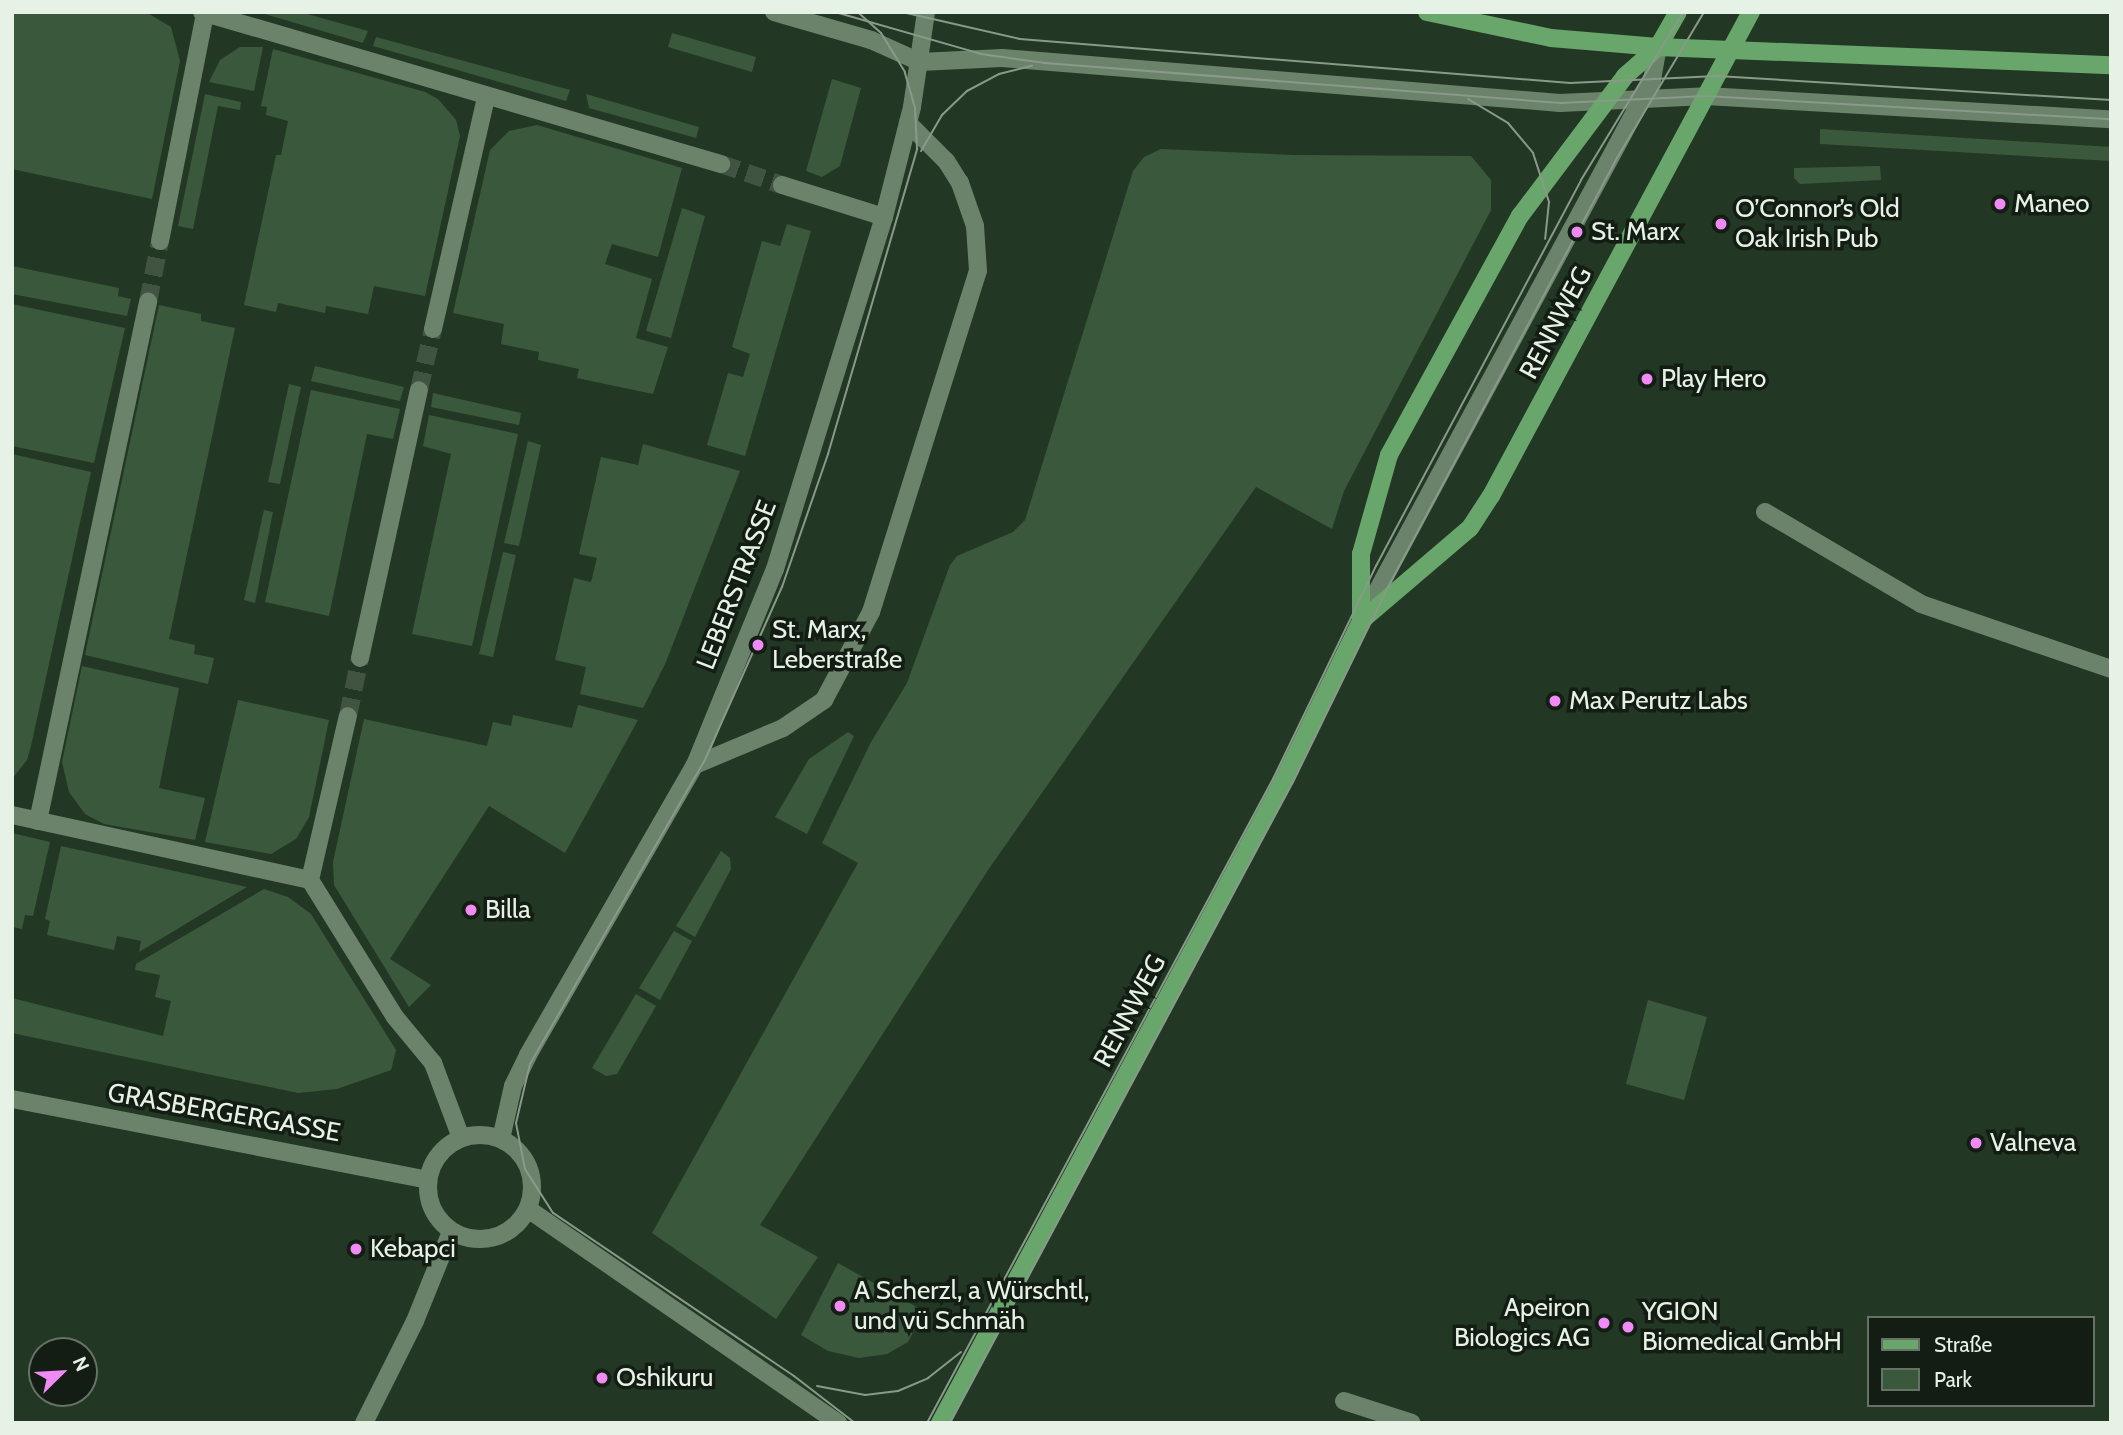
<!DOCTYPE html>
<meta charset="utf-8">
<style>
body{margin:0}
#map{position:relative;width:2123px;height:1435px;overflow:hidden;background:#233824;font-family:Cabin,sans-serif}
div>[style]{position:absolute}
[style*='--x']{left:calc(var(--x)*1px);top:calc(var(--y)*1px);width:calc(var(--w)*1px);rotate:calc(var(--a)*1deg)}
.green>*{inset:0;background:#3a583b}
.minor-tunnel>*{height:18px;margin-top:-9px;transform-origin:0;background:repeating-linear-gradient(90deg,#405441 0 18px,transparent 0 27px)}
.minor>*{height:18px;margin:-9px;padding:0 9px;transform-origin:9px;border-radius:9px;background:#6b836b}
.minor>.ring{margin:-9px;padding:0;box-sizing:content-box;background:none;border:18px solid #6b836b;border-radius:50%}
.major>*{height:18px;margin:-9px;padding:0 9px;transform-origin:9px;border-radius:9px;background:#69a66c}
.tram>*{height:2px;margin:-1px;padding:0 1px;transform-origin:1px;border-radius:1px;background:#899a8a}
.dots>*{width:19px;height:19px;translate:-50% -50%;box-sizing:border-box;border:4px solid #131d13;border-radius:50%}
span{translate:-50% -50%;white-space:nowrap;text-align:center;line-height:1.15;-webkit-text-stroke:7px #131d13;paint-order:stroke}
.poi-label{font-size:26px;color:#e5f2e5}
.left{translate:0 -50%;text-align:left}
.right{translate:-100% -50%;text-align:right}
.street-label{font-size:26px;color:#e5f2e5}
.frame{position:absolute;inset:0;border:14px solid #e5f2e5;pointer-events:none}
.legend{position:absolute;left:1867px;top:1316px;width:228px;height:91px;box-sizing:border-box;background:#131d13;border:2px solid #677267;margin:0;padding:9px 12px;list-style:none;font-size:21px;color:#e5f2e5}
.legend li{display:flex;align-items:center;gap:14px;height:35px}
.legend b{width:35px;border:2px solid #677267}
.north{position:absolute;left:28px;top:1337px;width:70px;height:70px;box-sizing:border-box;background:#131d13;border:2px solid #677267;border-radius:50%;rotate:66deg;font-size:19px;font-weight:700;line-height:28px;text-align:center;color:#e5f2e5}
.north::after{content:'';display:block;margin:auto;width:24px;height:32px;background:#f08bf6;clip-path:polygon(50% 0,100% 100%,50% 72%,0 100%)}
</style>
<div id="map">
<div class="green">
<i style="clip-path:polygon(12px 12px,146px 12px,171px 27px,180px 61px,152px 199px,12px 169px)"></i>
<i style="clip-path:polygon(258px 12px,300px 12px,368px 31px,363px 43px)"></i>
<i style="clip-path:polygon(672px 33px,756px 57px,752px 72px,668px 47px)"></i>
<i style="clip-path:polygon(376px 37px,570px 90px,566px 101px,373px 46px)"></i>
<i style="clip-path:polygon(240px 47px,263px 47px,254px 91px,209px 82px,220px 60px)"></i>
<i style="clip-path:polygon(273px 49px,425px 92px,438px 99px,456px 120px,460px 136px,425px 296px,374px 286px,368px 314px,326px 306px,325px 313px,278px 303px,276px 312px,244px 305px,276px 155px,281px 155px,288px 121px,266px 115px,267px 107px,261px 106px)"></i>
<i style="clip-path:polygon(832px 79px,861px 88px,840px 166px,822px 177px,806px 171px)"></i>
<i style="clip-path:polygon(205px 94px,241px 102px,240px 110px,218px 106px,193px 229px,178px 226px)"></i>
<i style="clip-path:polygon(586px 94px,699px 127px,696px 138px,589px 108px)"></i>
<i style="clip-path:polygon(537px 125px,682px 168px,658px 257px,612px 244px,605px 264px,652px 279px,636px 338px,668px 347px,653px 394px,577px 378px,579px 369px,538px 360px,539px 352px,501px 344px,504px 324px,453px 313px,490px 150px,509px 131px)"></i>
<i style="clip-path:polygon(1820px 129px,2111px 147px,2111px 161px,1820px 144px)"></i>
<i style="clip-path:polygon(1161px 149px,1293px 155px,1471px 156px,1491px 180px,1491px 210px,1344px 491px,1332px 529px,1256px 487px,988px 870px,760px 1225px,818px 1257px,776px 1319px,652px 1233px,858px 863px,822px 843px,871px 742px,907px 683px,950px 565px,957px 556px,1013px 532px,1025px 520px,1133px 171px,1144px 157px)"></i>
<i style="clip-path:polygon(1880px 166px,1881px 180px,1800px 184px,1794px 178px,1794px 168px)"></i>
<i style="clip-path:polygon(682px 208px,705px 216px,671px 338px,646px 331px)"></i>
<i style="clip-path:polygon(787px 224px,811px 231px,745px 456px,707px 445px,728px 373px,743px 377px,750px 354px,732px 347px,762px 241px,780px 246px)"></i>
<i style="clip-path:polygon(12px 266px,119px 288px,118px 296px,131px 299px,127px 316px,12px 294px)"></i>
<i style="clip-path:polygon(12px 304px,125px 328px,94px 463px,12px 446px)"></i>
<i style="clip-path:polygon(159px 305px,201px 314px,201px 321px,235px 328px,169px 639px,195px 645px,194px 654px,214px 658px,208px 684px,85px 655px)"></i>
<i style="clip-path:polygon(315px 366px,404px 387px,400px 401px,311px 381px)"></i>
<i style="clip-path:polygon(289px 384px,301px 387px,280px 484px,268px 482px)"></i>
<i style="clip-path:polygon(311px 390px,400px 409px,393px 439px,367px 434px,329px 616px,265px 602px)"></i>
<i style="clip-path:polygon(433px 393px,521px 413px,519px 425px,431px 407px)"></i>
<i style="clip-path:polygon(429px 415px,518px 434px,472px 646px,412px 634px,451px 454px,423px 446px)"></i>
<i style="clip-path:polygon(528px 441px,541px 445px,519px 546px,504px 543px)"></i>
<i style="clip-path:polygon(643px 444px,740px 471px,666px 662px,643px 708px,580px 694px,586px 667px,555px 660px,574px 578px,591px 582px,597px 558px,579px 554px,601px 457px,638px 465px)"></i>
<i style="clip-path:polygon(12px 454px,91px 472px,31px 746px,27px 760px,12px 779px)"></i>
<i style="clip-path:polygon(264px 510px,273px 512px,255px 603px,244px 600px)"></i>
<i style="clip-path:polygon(503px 552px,516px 555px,493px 657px,479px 654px)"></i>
<i style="clip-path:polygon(82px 666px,179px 688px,159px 788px,205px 798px,195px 840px,104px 824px,85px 814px,69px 792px,62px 762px)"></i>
<i style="clip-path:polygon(238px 700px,329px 720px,309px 817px,296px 839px,271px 854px,205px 842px)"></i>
<i style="clip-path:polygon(578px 705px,638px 720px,565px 853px,489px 806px,390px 959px,431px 985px,409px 1007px,334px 885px,333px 862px,364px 719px,487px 746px,493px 722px,511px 726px,513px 715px,572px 728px)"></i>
<i style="clip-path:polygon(848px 732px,854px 736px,807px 834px,775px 817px,809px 759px)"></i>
<i style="clip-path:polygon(12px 833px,50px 842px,33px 916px,25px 915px,22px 929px,12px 927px)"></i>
<i style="clip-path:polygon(61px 846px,247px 887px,139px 952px,141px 941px,117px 936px,114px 950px,47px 935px,50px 921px,45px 919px)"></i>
<i style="clip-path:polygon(721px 851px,730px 858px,731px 869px,695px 937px,676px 926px)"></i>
<i style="clip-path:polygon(264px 889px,288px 897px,311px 914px,396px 1050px,391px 1070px,337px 1089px,298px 1093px,12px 1033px,12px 998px,163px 1036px,171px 1001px,155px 997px,160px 975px,135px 970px,136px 964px)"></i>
<i style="clip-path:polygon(674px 931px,692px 941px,660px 1000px,639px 988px)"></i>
<i style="clip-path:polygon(636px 994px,656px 1006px,617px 1074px,606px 1076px,592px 1068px)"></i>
<i style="clip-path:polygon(1648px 1000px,1707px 1017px,1684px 1100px,1626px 1084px)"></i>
<i style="clip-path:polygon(838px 1263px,924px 1311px,908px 1342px,887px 1354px,859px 1358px,828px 1351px,801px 1335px)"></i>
</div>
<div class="minor-tunnel">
<i style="--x:721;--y:164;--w:65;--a:19"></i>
<i style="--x:148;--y:302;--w:62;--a:-78.9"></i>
<i style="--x:419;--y:390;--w:63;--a:-77.1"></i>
<i style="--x:348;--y:716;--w:59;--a:-78.3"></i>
</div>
<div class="minor">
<i style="--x:202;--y:12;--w:541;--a:16.32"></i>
<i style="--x:774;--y:12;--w:101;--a:16.1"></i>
<i style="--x:871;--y:40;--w:54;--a:24.2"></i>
<i style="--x:920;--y:62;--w:82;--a:-2.8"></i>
<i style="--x:1002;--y:58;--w:560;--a:4.61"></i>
<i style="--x:1560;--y:103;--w:146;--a:-2.7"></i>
<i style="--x:1706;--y:96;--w:406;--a:3.3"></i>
<i style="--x:782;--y:185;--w:107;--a:17.4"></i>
<i style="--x:160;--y:241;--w:232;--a:-78.8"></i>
<i style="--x:433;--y:329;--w:238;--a:-77.1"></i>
<i style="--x:1765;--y:512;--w:181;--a:30.5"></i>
<i style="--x:1921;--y:604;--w:201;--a:18.9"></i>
<i style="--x:1361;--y:621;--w:614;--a:-61.72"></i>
<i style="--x:1652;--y:80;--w:34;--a:-80"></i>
<i style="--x:360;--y:658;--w:274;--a:-77.6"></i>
<i style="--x:695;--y:765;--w:95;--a:-22.8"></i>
<i style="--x:783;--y:728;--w:50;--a:-34.3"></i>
<i style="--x:824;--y:700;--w:100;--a:-61.9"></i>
<i style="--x:871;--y:612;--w:357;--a:-72.6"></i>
<i style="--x:978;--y:271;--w:45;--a:-93.8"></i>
<i style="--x:975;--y:226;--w:46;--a:-109.2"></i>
<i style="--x:960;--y:183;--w:26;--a:-122"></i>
<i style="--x:946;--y:161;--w:54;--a:-135"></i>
<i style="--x:12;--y:815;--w:305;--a:12.3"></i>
<i style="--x:310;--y:880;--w:161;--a:58.2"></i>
<i style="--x:395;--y:1017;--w:60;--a:50.4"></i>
<i style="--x:433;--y:1063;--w:80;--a:69.5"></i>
<i style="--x:38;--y:821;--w:531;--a:-78.03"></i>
<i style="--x:310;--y:880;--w:168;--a:-77"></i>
<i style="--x:12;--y:1099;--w:423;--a:11"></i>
<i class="ring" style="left:428px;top:1135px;width:86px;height:86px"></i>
<i style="--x:501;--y:1139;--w:54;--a:-77.2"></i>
<i style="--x:513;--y:1086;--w:34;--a:-64"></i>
<i style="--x:528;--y:1055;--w:335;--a:-60.1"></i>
<i style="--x:695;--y:765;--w:212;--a:-67.8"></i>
<i style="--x:775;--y:569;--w:368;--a:-72.8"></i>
<i style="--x:884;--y:217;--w:114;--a:-75.7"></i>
<i style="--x:912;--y:107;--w:96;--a:-81.6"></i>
<i style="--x:528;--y:1209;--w:377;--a:34.6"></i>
<i style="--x:1344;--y:1401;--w:71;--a:17.9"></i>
<i style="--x:364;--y:1423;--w:114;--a:-63.4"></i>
<i style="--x:415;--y:1321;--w:96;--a:-68"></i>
</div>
<div class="major">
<i style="--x:1427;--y:12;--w:127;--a:11.8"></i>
<i style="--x:1551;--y:38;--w:107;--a:4.8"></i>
<i style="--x:1658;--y:47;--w:453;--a:2.3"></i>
<i style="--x:1361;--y:621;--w:143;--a:-40.5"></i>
<i style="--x:1470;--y:528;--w:38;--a:-57"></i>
<i style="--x:1491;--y:496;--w:549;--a:-61.76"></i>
<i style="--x:940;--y:1423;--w:726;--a:-61.88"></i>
<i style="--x:1282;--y:783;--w:180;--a:-64"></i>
<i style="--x:1361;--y:621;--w:67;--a:-90"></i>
<i style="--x:1361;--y:554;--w:103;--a:-74.2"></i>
<i style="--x:1389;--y:455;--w:273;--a:-61.3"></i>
<i style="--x:1520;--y:216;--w:175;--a:-53.1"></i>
<i style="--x:1625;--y:76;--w:44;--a:-41.3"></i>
<i style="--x:1658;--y:47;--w:40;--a:-60.3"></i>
</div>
<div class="tram">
<i style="--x:835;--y:12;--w:152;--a:16"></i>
<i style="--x:981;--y:54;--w:65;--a:8"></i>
<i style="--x:1045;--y:63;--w:517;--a:4.44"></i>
<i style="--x:1560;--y:103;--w:146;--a:-2.7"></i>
<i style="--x:1706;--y:96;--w:406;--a:3.3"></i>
<i style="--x:902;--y:12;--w:121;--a:12.9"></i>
<i style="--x:1020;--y:39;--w:552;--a:4.57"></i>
<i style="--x:1570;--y:83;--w:147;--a:-2.7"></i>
<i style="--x:1717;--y:76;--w:395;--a:3.5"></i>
<i style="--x:1468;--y:99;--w:47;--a:31"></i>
<i style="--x:1508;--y:123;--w:39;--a:50"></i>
<i style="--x:1533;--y:153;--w:52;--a:71.9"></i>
<i style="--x:1549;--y:202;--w:37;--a:96"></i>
<i style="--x:921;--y:151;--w:42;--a:-59.7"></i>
<i style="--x:942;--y:115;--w:35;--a:-44"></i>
<i style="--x:967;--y:91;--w:36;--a:-28"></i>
<i style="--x:999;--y:74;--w:34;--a:-14"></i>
<i style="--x:817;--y:1386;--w:49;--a:10.6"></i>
<i style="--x:865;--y:1395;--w:33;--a:-7"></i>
<i style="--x:898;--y:1391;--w:33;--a:-23"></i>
<i style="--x:928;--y:1378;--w:42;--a:-38.2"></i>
<i style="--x:855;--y:1423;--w:77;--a:-142.4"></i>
<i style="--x:794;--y:1376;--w:291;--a:-145.9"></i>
<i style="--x:553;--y:1213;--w:52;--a:-122.5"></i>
<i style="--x:525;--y:1169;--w:47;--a:-101.1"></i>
<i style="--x:516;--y:1123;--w:61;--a:-76.7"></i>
<i style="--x:530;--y:1064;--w:349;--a:-60.1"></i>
<i style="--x:704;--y:762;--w:192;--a:-66"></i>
<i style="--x:782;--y:587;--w:141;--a:-70.9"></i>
<i style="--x:828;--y:454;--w:318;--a:-73.7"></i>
<i style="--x:917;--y:149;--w:41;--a:-92.8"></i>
<i style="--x:915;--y:108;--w:37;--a:-106"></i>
<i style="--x:905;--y:72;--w:46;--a:-121.6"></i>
<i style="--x:881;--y:33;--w:31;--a:-138"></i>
<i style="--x:927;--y:1423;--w:731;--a:-61.75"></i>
<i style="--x:1273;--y:779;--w:237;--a:-64.2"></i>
<i style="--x:1376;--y:566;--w:437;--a:-62"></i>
<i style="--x:1581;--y:180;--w:197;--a:-58.7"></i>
<i style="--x:950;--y:1423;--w:727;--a:-61.85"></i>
<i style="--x:1293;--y:782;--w:217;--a:-64"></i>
<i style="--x:1388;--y:587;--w:486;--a:-61.9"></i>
<i style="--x:1617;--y:158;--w:170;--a:-59.2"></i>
</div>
<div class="dots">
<i style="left:2000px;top:204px;background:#f08bf6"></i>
<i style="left:1721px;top:224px;background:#f08bf6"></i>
<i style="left:1577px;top:232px;background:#f08bf6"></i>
<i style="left:1647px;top:379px;background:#f08bf6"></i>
<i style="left:758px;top:645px;background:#f08bf6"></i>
<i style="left:1555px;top:701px;background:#f08bf6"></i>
<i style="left:471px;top:910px;background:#f08bf6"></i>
<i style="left:1976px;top:1143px;background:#f08bf6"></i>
<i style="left:356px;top:1249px;background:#f08bf6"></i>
<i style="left:840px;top:1306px;background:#f08bf6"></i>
<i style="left:1604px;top:1323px;background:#f08bf6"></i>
<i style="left:1628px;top:1327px;background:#f08bf6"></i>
<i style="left:602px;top:1378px;background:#f08bf6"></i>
</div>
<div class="poi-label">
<span class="left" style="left:2014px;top:204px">Maneo</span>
<span class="left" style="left:1735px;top:224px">O’Connor’s Old<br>Oak Irish Pub</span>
<span class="left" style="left:1591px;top:232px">St. Marx</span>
<span class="left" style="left:1661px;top:379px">Play Hero</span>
<span class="left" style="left:772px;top:645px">St. Marx,<br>Leberstraße</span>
<span class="left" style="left:1569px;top:701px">Max Perutz Labs</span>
<span class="left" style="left:485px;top:910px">Billa</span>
<span class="left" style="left:1990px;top:1143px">Valneva</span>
<span class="left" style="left:370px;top:1249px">Kebapci</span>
<span class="left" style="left:854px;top:1306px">A Scherzl, a Würschtl,<br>und vü Schmäh</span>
<span class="right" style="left:1590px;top:1323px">Apeiron<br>Biologics AG</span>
<span class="left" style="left:1642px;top:1327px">YGION<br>Biomedical GmbH</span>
<span class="left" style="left:616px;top:1378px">Oshikuru</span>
</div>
<div class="street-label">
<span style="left:1556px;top:323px;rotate:-62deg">RENNWEG</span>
<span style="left:737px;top:585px;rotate:-69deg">LEBERSTRASSE</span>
<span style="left:1130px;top:1011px;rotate:-62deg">RENNWEG</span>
<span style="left:224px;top:1113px;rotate:10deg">GRASBERGERGASSE</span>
</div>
<div class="frame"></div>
<ul class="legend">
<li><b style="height:9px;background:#69a66c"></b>Straße</li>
<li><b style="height:19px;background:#3a583b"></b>Park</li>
</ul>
<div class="north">N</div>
</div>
